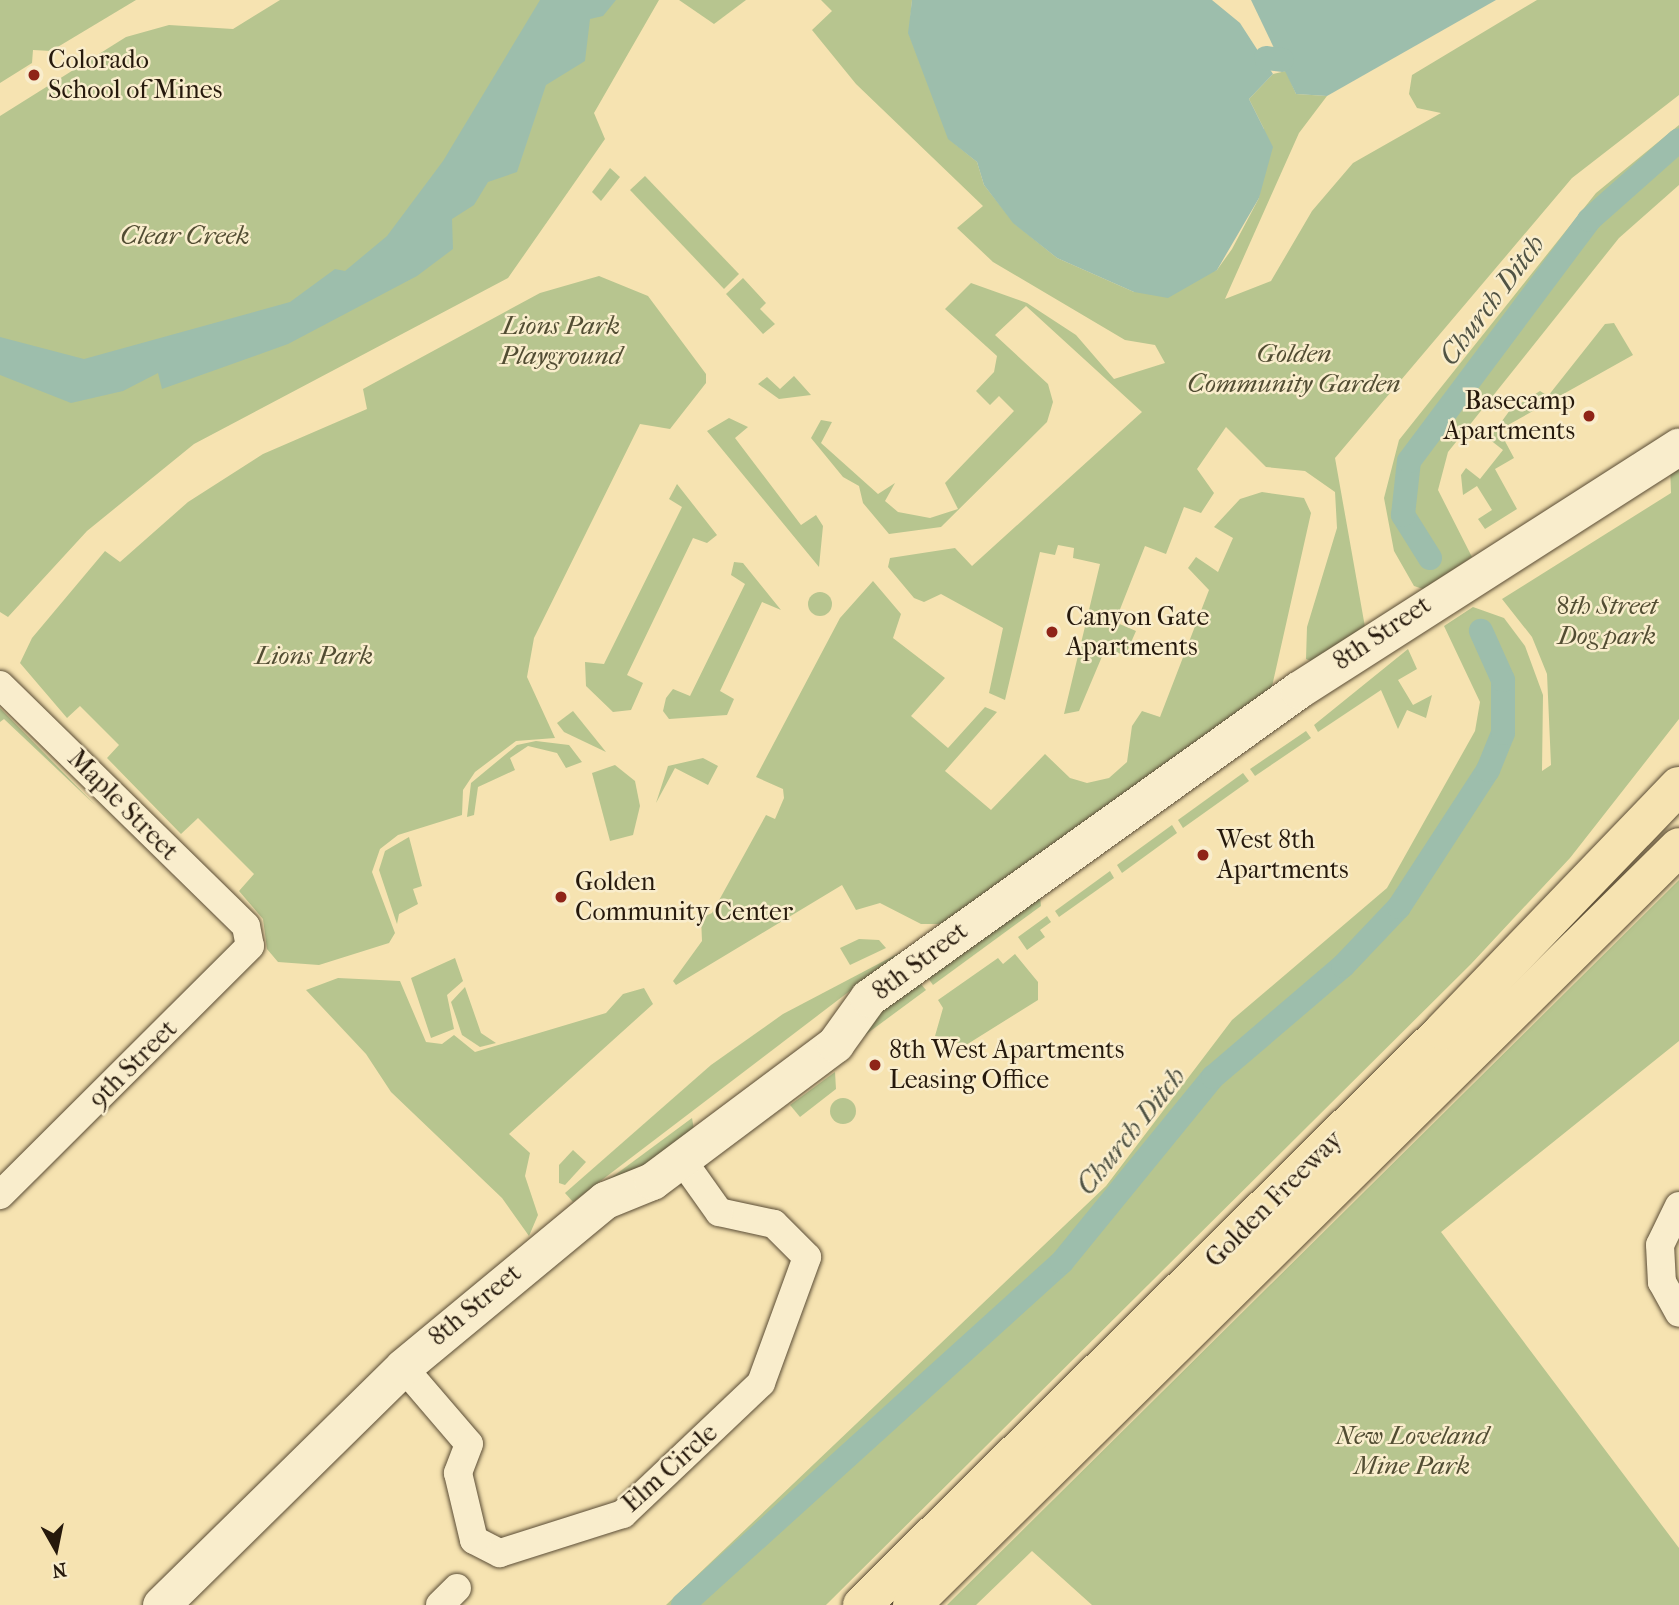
<!DOCTYPE html>
<style>
body{margin:0}
#map{position:relative;width:1679px;height:1605px;overflow:hidden;background:#f6e3b1;font-family:"IM FELL French Canon",serif}
div>[style]{position:absolute}
[style*='--x']{left:calc(var(--x)*1px);top:calc(var(--y)*1px);width:calc(var(--w)*1px);rotate:calc(var(--a)*1deg)}
.green>*{inset:0;background:#b7c58f}
.round{border-radius:50%}
.water>*{inset:0;background:#9dbeac}
.canal>*{height:24px;margin:-12px;padding:0 12px;transform-origin:12px;border-radius:12px;background:#9dbeac}
.roads{filter:drop-shadow(0 0 2px #5a4c35) drop-shadow(0 0 2px #5a4c35)}
.minor>*{height:28px;margin:-14px;padding:0 14px;transform-origin:14px;border-radius:14px;background:#f9edcc}
.tertiary>*{height:37px;margin:-18.5px;padding:0 18.5px;transform-origin:18.5px;border-radius:18.5px;background:#f9edcc}
.motorway>*{height:38px;margin:-19px;padding:0 19px;transform-origin:19px;border-radius:19px;background:#f6e3b1}
.dots>*{width:19px;height:19px;translate:-50% -50%;box-sizing:border-box;border:4px solid #f9edcc;border-radius:50%}
span{translate:-50% -50%;white-space:nowrap;text-align:center;line-height:1.15;-webkit-text-stroke:5px #f9edcc;paint-order:stroke}
.poi-label{font-size:26px;color:#26190c}
.left{translate:0 -50%;text-align:left}
.right{translate:-100% -50%;text-align:right}
.park-label{font-size:26px;color:#524d33;font-style:italic}
.street-label{font-size:26px;color:#26190c}
.water-label{font-size:28px;color:#505344;font-style:italic}
.north{position:absolute;left:21px;top:1514px;width:70px;height:70px;-webkit-text-stroke:5px #f9edcc;paint-order:stroke;rotate:171deg;font-size:19px;font-weight:700;line-height:28px;text-align:center;color:#26190c}
.north::after{content:'';display:block;margin:auto;width:24px;height:32px;background:#26190c;clip-path:polygon(50% 0,100% 100%,50% 72%,0 100%)}
</style>
<div id="map">
<div class="green">
<i style="clip-path:polygon(0 0,136px 0,51px 51px,33px 50px,32px 63px,0 83px)"></i>
<i style="clip-path:polygon(280px 0,659px 0,594px 113px,605px 139px,508px 278px,194px 444px,87px 531px,8px 617px,0 612px,0 116px,126px 37px,169px 25px,233px 29px)"></i>
<i style="clip-path:polygon(679px 0,746px 0,714px 24px)"></i>
<i style="clip-path:polygon(821px 0,912px 0,909px 34px,949px 139px,977px 162px,984px 185px,1014px 223px,1057px 258px,1134px 292px,1217px 270px,1232px 249px,1259px 198px,1264px 129px,1249px 99px,1273px 74px,1286px 71px,1296px 94px,1327px 96px,1299px 133px,1225px 299px,1271px 281px,1312px 211px,1353px 163px,1441px 113px,1417px 108px,1409px 94px,1412px 75px,1537px 0,1679px 0,1679px 95px,1572px 178px,1335px 458px,1365px 627px,1313px 662px,1306px 659px,1307px 627px,1337px 528px,1335px 492px,1305px 471px,1266px 467px,1226px 427px,1197px 469px,1214px 493px,1201px 513px,1184px 507px,1166px 554px,1145px 546px,1115px 622px,1136px 631px,1125px 656px,1106px 647px,1079px 711px,1064px 714px,1100px 564px,1073px 558px,1074px 548px,1058px 545px,1055px 555px,1040px 552px,1005px 700px,989px 693px,1003px 628px,941px 594px,924px 602px,914px 598px,888px 567px,890px 558px,955px 548px,972px 566px,1142px 412px,1026px 306px,995px 335px,1048px 384px,1053px 402px,1047px 422px,941px 527px,889px 534px,863px 503px,859px 486px,843px 477px,811px 438px,821px 420px,832px 422px,821px 443px,878px 494px,895px 483px,885px 501px,898px 512px,930px 518px,958px 509px,945px 483px,1014px 411px,999px 396px,990px 405px,976px 391px,994px 372px,997px 356px,945px 309px,971px 283px,1027px 303px,1076px 335px,1114px 379px,1165px 363px,1155px 345px,1125px 340px,993px 262px,957px 228px,983px 206px,856px 84px,812px 30px,832px 11px)"></i>
<i style="clip-path:polygon(1679px 125px,1679px 185px,1619px 238px,1448px 452px,1438px 490px,1472px 557px,1423px 589px,1414px 586px,1394px 551px,1384px 498px,1399px 440px,1596px 193px)"></i>
<i style="clip-path:polygon(610px 168px,620px 177px,601px 201px,592px 192px)"></i>
<i style="clip-path:polygon(645px 176px,739px 274px,724px 289px,630px 190px)"></i>
<i style="clip-path:polygon(599px 276px,648px 296px,706px 374px,706px 383px,670px 429px,640px 424px,534px 638px,527px 677px,555px 738px,516px 741px,475px 772px,463px 790px,462px 815px,398px 835px,380px 849px,372px 872px,395px 933px,389px 943px,319px 965px,278px 962px,267px 949px,263px 919px,239px 891px,254px 874px,198px 818px,181px 834px,107px 758px,119px 745px,80px 706px,67px 718px,20px 663px,32px 638px,105px 551px,120px 562px,188px 502px,263px 454px,367px 409px,363px 389px,540px 293px)"></i>
<i style="clip-path:polygon(743px 278px,766px 303px,760px 309px,775px 324px,763px 334px,726px 294px)"></i>
<i style="clip-path:polygon(1614px 323px,1633px 355px,1499px 430px,1514px 458px,1495px 469px,1517px 509px,1485px 529px,1478px 519px,1492px 510px,1477px 486px,1463px 495px,1461px 475px,1466px 468px,1480px 479px,1503px 450px,1489px 439px,1510px 410px,1540px 391px,1548px 396px,1605px 324px)"></i>
<i style="clip-path:polygon(794px 376px,811px 395px,779px 399px,758px 384px,767px 377px,780px 389px)"></i>
<i style="clip-path:polygon(729px 418px,748px 427px,735px 438px,801px 525px,816px 515px,823px 526px,819px 567px,707px 431px)"></i>
<i style="clip-path:polygon(1679px 460px,1679px 719px,1570px 858px,1471px 964px,826px 1605px,666px 1605px,1106px 1186px,1232px 1020px,1387px 888px,1475px 731px,1480px 702px,1444px 626px,1473px 607px,1504px 618px,1525px 646px,1543px 695px,1542px 771px,1551px 765px,1547px 674px,1532px 637px,1502px 599px,1671px 493px,1670px 464px)"></i>
<i style="clip-path:polygon(677px 484px,717px 535px,707px 543px,693px 538px,627px 675px,643px 683px,631px 710px,613px 712px,586px 686px,585px 662px,604px 664px,682px 507px,669px 499px)"></i>
<i style="clip-path:polygon(1262px 492px,1304px 498px,1311px 513px,1271px 691px,945px 924px,921px 924px,880px 903px,856px 910px,842px 885px,676px 985px,673px 981px,702px 941px,701px 918px,712px 913px,766px 815px,775px 819px,784px 798px,783px 789px,756px 777px,840px 618px,873px 581px,901px 614px,893px 638px,945px 678px,911px 716px,948px 748px,985px 707px,997px 712px,945px 771px,991px 810px,1045px 754px,1070px 778px,1087px 783px,1109px 778px,1127px 762px,1132px 726px,1142px 711px,1160px 717px,1209px 590px,1188px 568px,1196px 557px,1218px 572px,1233px 538px,1214px 527px,1240px 499px)"></i>
<i style="clip-path:polygon(734px 562px,743px 563px,781px 610px,762px 602px,720px 691px,734px 699px,727px 715px,669px 719px,663px 711px,666px 698px,673px 689px,690px 696px,745px 584px,731px 575px)"></i>
<i class="round" style="left:808px;top:592px;width:24px;height:24px"></i>
<i style="clip-path:polygon(1408px 649px,1417px 669px,1398px 680px,1413px 705px,1432px 695px,1426px 718px,1407px 710px,1398px 729px,1381px 690px,1318px 732px,1314px 725px)"></i>
<i style="clip-path:polygon(0 708px,95px 805px,4px 719px,0 722px)"></i>
<i style="clip-path:polygon(573px 711px,606px 752px,564px 732px,557px 723px)"></i>
<i style="clip-path:polygon(1306px 731px,1311px 738px,1255px 776px,1250px 769px)"></i>
<i style="clip-path:polygon(536px 741px,569px 745px,582px 762px,566px 768px,557px 753px,528px 746px,510px 758px,515px 770px,478px 787px,474px 815px,467px 817px,471px 783px,517px 745px)"></i>
<i style="clip-path:polygon(703px 758px,718px 766px,708px 785px,675px 768px,656px 803px,668px 766px)"></i>
<i style="clip-path:polygon(615px 765px,635px 781px,640px 806px,633px 835px,610px 841px,592px 773px)"></i>
<i style="clip-path:polygon(1243px 773px,1249px 781px,1183px 828px,1178px 820px)"></i>
<i style="clip-path:polygon(1172px 825px,1177px 833px,1122px 873px,1117px 865px)"></i>
<i style="clip-path:polygon(409px 837px,422px 886px,413px 889px,418px 904px,399px 914px,397px 924px,379px 870px,385px 851px)"></i>
<i style="clip-path:polygon(1110px 871px,1114px 878px,1059px 917px,1055px 911px)"></i>
<i style="clip-path:polygon(1679px 880px,1679px 1041px,1441px 1232px,1679px 1548px,1679px 1605px,1092px 1605px,1032px 1551px,976px 1605px,947px 1605px)"></i>
<i style="clip-path:polygon(1039px 886px,1041px 906px,933px 985px,923px 971px)"></i>
<i style="clip-path:polygon(1047px 916px,1051px 922px,1040px 930px,1045px 937px,1027px 950px,1018px 937px)"></i>
<i style="clip-path:polygon(859px 939px,879px 940px,886px 948px,850px 965px,840px 948px)"></i>
<i style="clip-path:polygon(901px 952px,573px 1202px,565px 1193px,711px 1065px,783px 1014px)"></i>
<i style="clip-path:polygon(1015px 954px,1038px 982px,1038px 1000px,966px 1045px,935px 1036px,943px 1008px,938px 1000px,998px 958px,1003px 964px)"></i>
<i style="clip-path:polygon(455px 958px,463px 981px,447px 995px,454px 1029px,431px 1038px,411px 978px)"></i>
<i style="clip-path:polygon(915px 977px,926px 990px,857px 1041px,877px 1005px)"></i>
<i style="clip-path:polygon(338px 978px,400px 981px,426px 1042px,442px 1044px,454px 1035px,475px 1052px,606px 1013px,623px 994px,644px 988px,653px 1004px,509px 1134px,530px 1153px,525px 1176px,538px 1215px,529px 1236px,502px 1198px,391px 1092px,366px 1054px,306px 990px)"></i>
<i style="clip-path:polygon(465px 987px,481px 1033px,496px 1043px,480px 1047px,462px 1035px,451px 1002px)"></i>
<i style="clip-path:polygon(835px 1072px,836px 1089px,800px 1117px,790px 1105px)"></i>
<i class="round" style="left:830px;top:1098px;width:26px;height:26px"></i>
<i style="clip-path:polygon(692px 1118px,695px 1135px,648px 1170px,596px 1189px)"></i>
<i style="clip-path:polygon(573px 1150px,586px 1162px,565px 1185px,559px 1183px,559px 1165px)"></i>
</div>
<div class="water">
<i style="clip-path:polygon(540px 0,616px 0,603px 16px,590px 19px,585px 61px,546px 85px,517px 172px,488px 182px,474px 205px,452px 219px,453px 249px,417px 276px,288px 344px,162px 389px,158px 373px,123px 391px,71px 403px,0 375px,0 337px,84px 359px,290px 302px,335px 269px,345px 271px,387px 236px,443px 161px)"></i>
<i style="clip-path:polygon(912px 0,1212px 0,1240px 23px,1273px 74px,1249px 99px,1273px 147px,1259px 198px,1217px 270px,1168px 298px,1134px 292px,1057px 258px,1013px 223px,984px 185px,977px 162px,948px 139px,908px 33px)"></i>
<i style="clip-path:polygon(1251px 0,1496px 0,1327px 96px,1296px 94px)"></i>
</div>
<div class="canal">
<i style="--x:1266;--y:58;--w:16;--a:7"></i>
<i style="--x:1430;--y:558;--w:51;--a:-122.1"></i>
<i style="--x:1403;--y:515;--w:54;--a:-83.7"></i>
<i style="--x:1409;--y:461;--w:301;--a:-53.2"></i>
<i style="--x:1589;--y:220;--w:120;--a:-41.6"></i>
<i style="--x:683;--y:1605;--w:511;--a:-42.15"></i>
<i style="--x:1062;--y:1262;--w:239;--a:-50.8"></i>
<i style="--x:1213;--y:1077;--w:171;--a:-40.5"></i>
<i style="--x:1343;--y:966;--w:81;--a:-46.5"></i>
<i style="--x:1399;--y:907;--w:163;--a:-57"></i>
<i style="--x:1488;--y:770;--w:40;--a:-68"></i>
<i style="--x:1503;--y:733;--w:53;--a:-90"></i>
<i style="--x:1503;--y:680;--w:54;--a:-114.2"></i>
</div>
<div class="roads">
<div class="minor">
<i style="--x:0;--y:685;--w:344;--a:44.4"></i>
<i style="--x:246;--y:926;--w:20;--a:79"></i>
<i style="--x:250;--y:946;--w:353;--a:135.1"></i>
<i style="--x:1679;--y:1206;--w:43;--a:116"></i>
<i style="--x:1660;--y:1245;--w:37;--a:87"></i>
<i style="--x:1662;--y:1282;--w:35;--a:61"></i>
<i style="--x:403;--y:1367;--w:101;--a:49.4"></i>
<i style="--x:469;--y:1444;--w:31;--a:111"></i>
<i style="--x:458;--y:1473;--w:69;--a:76.6"></i>
<i style="--x:474;--y:1540;--w:29;--a:27"></i>
<i style="--x:500;--y:1553;--w:129;--a:-17.6"></i>
<i style="--x:623;--y:1514;--w:190;--a:-43.5"></i>
<i style="--x:761;--y:1383;--w:134;--a:-69.9"></i>
<i style="--x:807;--y:1257;--w:47;--a:-135"></i>
<i style="--x:774;--y:1224;--w:56;--a:-167.7"></i>
<i style="--x:719;--y:1212;--w:64;--a:-125.4"></i>
<i style="--x:440;--y:1605;--w:24;--a:-45"></i>
</div>
<div class="tertiary">
<i style="--x:161;--y:1605;--w:339;--a:-44.5"></i>
<i style="--x:403;--y:1367;--w:262;--a:-39.6"></i>
<i style="--x:605;--y:1200;--w:51;--a:-22"></i>
<i style="--x:652;--y:1181;--w:229;--a:-36.8"></i>
<i style="--x:835;--y:1044;--w:57;--a:-54.3"></i>
<i style="--x:868;--y:998;--w:529;--a:-35.61"></i>
<i style="--x:1298;--y:690;--w:452;--a:-32.6"></i>
</div>
<div class="motorway">
<i style="--x:862;--y:1605;--w:817;--a:-44.65"></i>
<i style="--x:1443;--y:1031;--w:340;--a:-46.1"></i>
<i style="--x:912;--y:1605;--w:1078;--a:-44.66"></i>
</div>
</div>
<div class="dots">
<i style="left:34px;top:75px;background:#8f2418"></i>
<i style="left:1589px;top:416px;background:#8f2418"></i>
<i style="left:1052px;top:632px;background:#8f2418"></i>
<i style="left:1203px;top:855px;background:#8f2418"></i>
<i style="left:561px;top:897px;background:#8f2418"></i>
<i style="left:875px;top:1065px;background:#8f2418"></i>
</div>
<div class="poi-label">
<span class="left" style="left:48px;top:75px">Colorado<br>School of Mines</span>
<span class="right" style="left:1575px;top:416px">Basecamp<br>Apartments</span>
<span class="left" style="left:1066px;top:632px">Canyon Gate<br>Apartments</span>
<span class="left" style="left:1217px;top:855px">West 8th<br>Apartments</span>
<span class="left" style="left:575px;top:897px">Golden<br>Community Center</span>
<span class="left" style="left:889px;top:1065px">8th West Apartments<br>Leasing Office</span>
</div>
<div class="park-label">
<span style="left:185px;top:236px">Clear Creek</span>
<span style="left:561px;top:341px">Lions Park<br>Playground</span>
<span style="left:1294px;top:369px">Golden<br>Community Garden</span>
<span style="left:1607px;top:621px">8th Street<br>Dog park</span>
<span style="left:314px;top:656px">Lions Park</span>
<span style="left:1412px;top:1451px">New Loveland<br>Mine Park</span>
</div>
<div class="street-label">
<span style="left:1382px;top:633px;rotate:-34deg">8th Street</span>
<span style="left:123px;top:805px;rotate:45deg">Maple Street</span>
<span style="left:920px;top:961px;rotate:-37deg">8th Street</span>
<span style="left:133px;top:1064px;rotate:-45deg">9th Street</span>
<span style="left:1274px;top:1199px;rotate:-45deg">Golden Freeway</span>
<span style="left:475px;top:1305px;rotate:-40deg">8th Street</span>
<span style="left:670px;top:1468px;rotate:-42deg">Elm Circle</span>
</div>
<div class="water-label">
<span style="left:1492px;top:300px;rotate:-53deg">Church Ditch</span>
<span style="left:1131px;top:1131px;rotate:-51deg">Church Ditch</span>
</div>
<div class="north">N</div>
</div>
